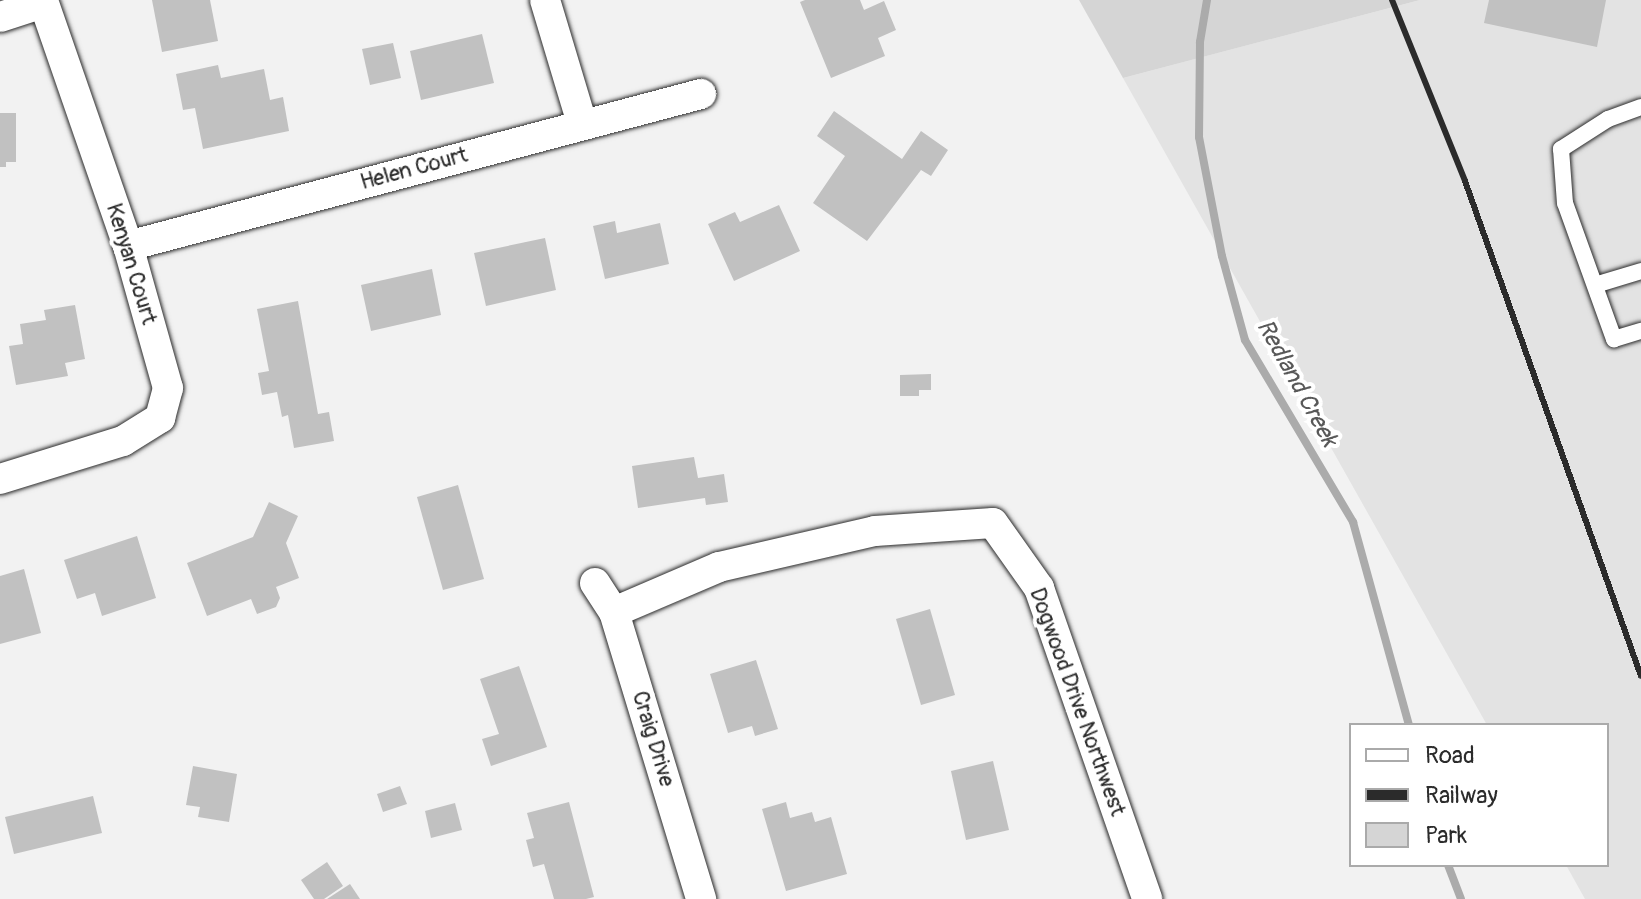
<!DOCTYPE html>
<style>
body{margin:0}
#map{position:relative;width:1641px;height:899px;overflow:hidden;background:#f2f2f2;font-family:Pangolin,sans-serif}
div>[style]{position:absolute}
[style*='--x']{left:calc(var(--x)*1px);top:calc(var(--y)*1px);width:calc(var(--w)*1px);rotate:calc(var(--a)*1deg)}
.built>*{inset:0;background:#e3e3e3}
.green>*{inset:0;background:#d5d5d5}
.stream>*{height:8px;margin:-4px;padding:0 4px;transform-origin:4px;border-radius:4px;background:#ababab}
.building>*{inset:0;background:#c1c1c1}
.roads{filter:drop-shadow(0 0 2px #2b2b2b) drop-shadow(0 0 2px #2b2b2b)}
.lane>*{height:16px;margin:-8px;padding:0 8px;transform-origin:8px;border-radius:8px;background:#fff}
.street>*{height:30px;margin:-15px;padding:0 15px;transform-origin:15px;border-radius:15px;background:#fff}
.rail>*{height:6px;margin:-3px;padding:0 3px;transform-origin:3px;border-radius:3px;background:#2b2b2b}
span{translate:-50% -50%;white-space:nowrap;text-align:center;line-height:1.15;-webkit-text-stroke:8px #fff;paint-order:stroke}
.street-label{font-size:22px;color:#2b2b2b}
.water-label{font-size:24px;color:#585858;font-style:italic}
.legend{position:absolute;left:1349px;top:723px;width:260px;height:144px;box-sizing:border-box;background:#fff;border:2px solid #aaa;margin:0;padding:10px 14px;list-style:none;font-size:24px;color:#2b2b2b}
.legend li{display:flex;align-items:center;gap:16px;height:40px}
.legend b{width:40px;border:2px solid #aaa}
</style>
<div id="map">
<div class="built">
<i style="clip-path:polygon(1420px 0,1641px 0,1641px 899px,1585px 899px,1566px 865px,1607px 865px,1607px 725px,1487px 725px,1123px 78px)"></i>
</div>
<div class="green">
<i style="clip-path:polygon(1079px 0,1420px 0,1123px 78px)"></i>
</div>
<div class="stream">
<i style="--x:1207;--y:0;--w:43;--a:99.5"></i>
<i style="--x:1200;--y:42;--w:95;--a:90.6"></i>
<i style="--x:1199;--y:137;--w:121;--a:79.1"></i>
<i style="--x:1222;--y:256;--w:87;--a:74.7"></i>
<i style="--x:1245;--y:340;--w:212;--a:59.3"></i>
<i style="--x:1353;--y:522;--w:211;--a:74.6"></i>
<i style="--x:1448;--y:865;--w:36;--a:69"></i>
</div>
<div class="building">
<i style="clip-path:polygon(152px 0,210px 0,218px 41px,162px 52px)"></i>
<i style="clip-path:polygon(805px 0,860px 0,864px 10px,884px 1px,896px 30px,878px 38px,885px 56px,831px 78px,800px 2px)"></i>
<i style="clip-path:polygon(1489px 0,1606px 0,1597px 47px,1484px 23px)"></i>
<i style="clip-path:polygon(482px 34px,494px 83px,421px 100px,410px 51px)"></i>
<i style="clip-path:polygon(393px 43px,401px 78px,370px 85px,362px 49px)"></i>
<i style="clip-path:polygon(218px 65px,221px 78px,264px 69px,270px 100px,283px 97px,289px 131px,203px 149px,195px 108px,183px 110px,176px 74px)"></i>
<i style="clip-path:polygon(834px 111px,902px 159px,921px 131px,948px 150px,931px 176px,921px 170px,867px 241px,813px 203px,845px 156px,817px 136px)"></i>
<i style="clip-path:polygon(0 113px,16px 113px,16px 162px,6px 162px,6px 167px,0 167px)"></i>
<i style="clip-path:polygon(779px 205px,800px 251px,734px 281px,708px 224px,735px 212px,740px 222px)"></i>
<i style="clip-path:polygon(615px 221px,617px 233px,660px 223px,669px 264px,605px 279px,593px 226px)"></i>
<i style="clip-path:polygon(545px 238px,556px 290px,486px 306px,474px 253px)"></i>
<i style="clip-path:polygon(432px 269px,441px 315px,371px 331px,361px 285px)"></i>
<i style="clip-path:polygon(298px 301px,318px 414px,329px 412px,334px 441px,294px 448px,288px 415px,282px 417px,277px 392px,262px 395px,258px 373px,269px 371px,257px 309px)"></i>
<i style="clip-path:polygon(75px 305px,85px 359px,65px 363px,68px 376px,16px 385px,9px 346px,23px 344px,20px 324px,46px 320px,44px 310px)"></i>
<i style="clip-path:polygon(931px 374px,931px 390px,919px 390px,919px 396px,900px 396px,900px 375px)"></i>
<i style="clip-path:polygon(694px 457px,698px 478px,724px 474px,728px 502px,706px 505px,705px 498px,638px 508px,632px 466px)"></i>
<i style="clip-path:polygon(458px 485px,484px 579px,443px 590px,417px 497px)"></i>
<i style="clip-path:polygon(269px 502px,298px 516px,286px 543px,299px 578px,276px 587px,280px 598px,276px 607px,257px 614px,251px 599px,207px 616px,187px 563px,253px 537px)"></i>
<i style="clip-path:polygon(137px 536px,156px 598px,102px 616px,95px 593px,77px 599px,64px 560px)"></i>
<i style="clip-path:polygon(24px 569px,41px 633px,0 644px,0 576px)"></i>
<i style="clip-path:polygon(930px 609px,955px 695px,921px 705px,896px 619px)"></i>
<i style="clip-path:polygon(756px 660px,778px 729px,755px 736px,752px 726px,728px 733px,710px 674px)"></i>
<i style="clip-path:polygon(519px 666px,547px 747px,491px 766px,482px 739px,499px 734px,480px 679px)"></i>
<i style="clip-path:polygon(993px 761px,1009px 830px,966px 840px,951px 771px)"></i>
<i style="clip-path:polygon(193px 766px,237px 774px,229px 822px,198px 817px,200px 807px,186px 805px)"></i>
<i style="clip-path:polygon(400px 786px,407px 804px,383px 812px,377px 794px)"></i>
<i style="clip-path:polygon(93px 796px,102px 833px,14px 854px,5px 817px)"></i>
<i style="clip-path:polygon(569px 802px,594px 897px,586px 899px,554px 899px,544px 864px,533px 867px,526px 840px,534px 838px,527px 813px)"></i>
<i style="clip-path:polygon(786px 802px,790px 818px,812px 812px,815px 822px,831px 817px,847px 874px,786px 891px,762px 809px)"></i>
<i style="clip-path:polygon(455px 803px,462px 830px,431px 838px,425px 811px)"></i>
<i style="clip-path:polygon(327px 862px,343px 886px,324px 899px,314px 899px,301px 880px)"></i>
<i style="clip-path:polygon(350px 884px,360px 899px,327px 899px)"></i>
</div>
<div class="roads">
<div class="lane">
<i style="--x:1641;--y:107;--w:35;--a:160"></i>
<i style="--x:1608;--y:119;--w:56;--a:147.4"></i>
<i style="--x:1561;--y:149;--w:54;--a:85.8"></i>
<i style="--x:1565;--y:203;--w:145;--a:70.2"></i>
<i style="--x:1614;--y:339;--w:28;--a:-17"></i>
<i style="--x:1595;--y:285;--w:48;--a:-16.9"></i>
</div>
<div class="street">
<i style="--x:545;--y:0;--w:128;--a:73.3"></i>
<i style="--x:0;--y:17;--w:45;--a:-18"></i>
<i style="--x:128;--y:246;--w:593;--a:-14.86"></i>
<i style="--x:0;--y:479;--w:129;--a:-17.2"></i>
<i style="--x:123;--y:441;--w:44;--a:-31.9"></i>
<i style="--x:160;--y:418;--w:31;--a:-75"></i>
<i style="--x:168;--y:388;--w:148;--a:-105.7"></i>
<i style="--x:128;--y:246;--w:260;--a:-109.1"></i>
<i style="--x:595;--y:583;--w:35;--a:57"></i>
<i style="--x:614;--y:612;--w:300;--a:73.1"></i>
<i style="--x:614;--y:612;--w:114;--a:-23.2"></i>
<i style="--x:719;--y:567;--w:160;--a:-13"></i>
<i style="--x:875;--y:531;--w:118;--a:-3.9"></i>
<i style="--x:993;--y:523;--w:80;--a:54.7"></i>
<i style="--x:1039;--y:588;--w:329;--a:70.8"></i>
</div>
</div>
<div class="rail">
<i style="--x:1392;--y:0;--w:195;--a:68"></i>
<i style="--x:1465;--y:181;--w:525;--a:70.43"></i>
</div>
<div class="street-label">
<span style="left:414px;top:169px;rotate:-15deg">Helen Court</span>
<span style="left:131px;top:264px;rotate:73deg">Kenyan Court</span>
<span style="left:1077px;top:702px;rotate:70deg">Dogwood Drive Northwest</span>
<span style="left:653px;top:739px;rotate:73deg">Craig Drive</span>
</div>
<div class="water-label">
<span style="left:1297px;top:383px;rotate:61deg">Redland Creek</span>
</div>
<ul class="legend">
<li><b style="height:10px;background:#fff"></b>Road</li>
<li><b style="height:10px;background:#2b2b2b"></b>Railway</li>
<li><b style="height:22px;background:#d5d5d5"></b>Park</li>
</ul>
</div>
